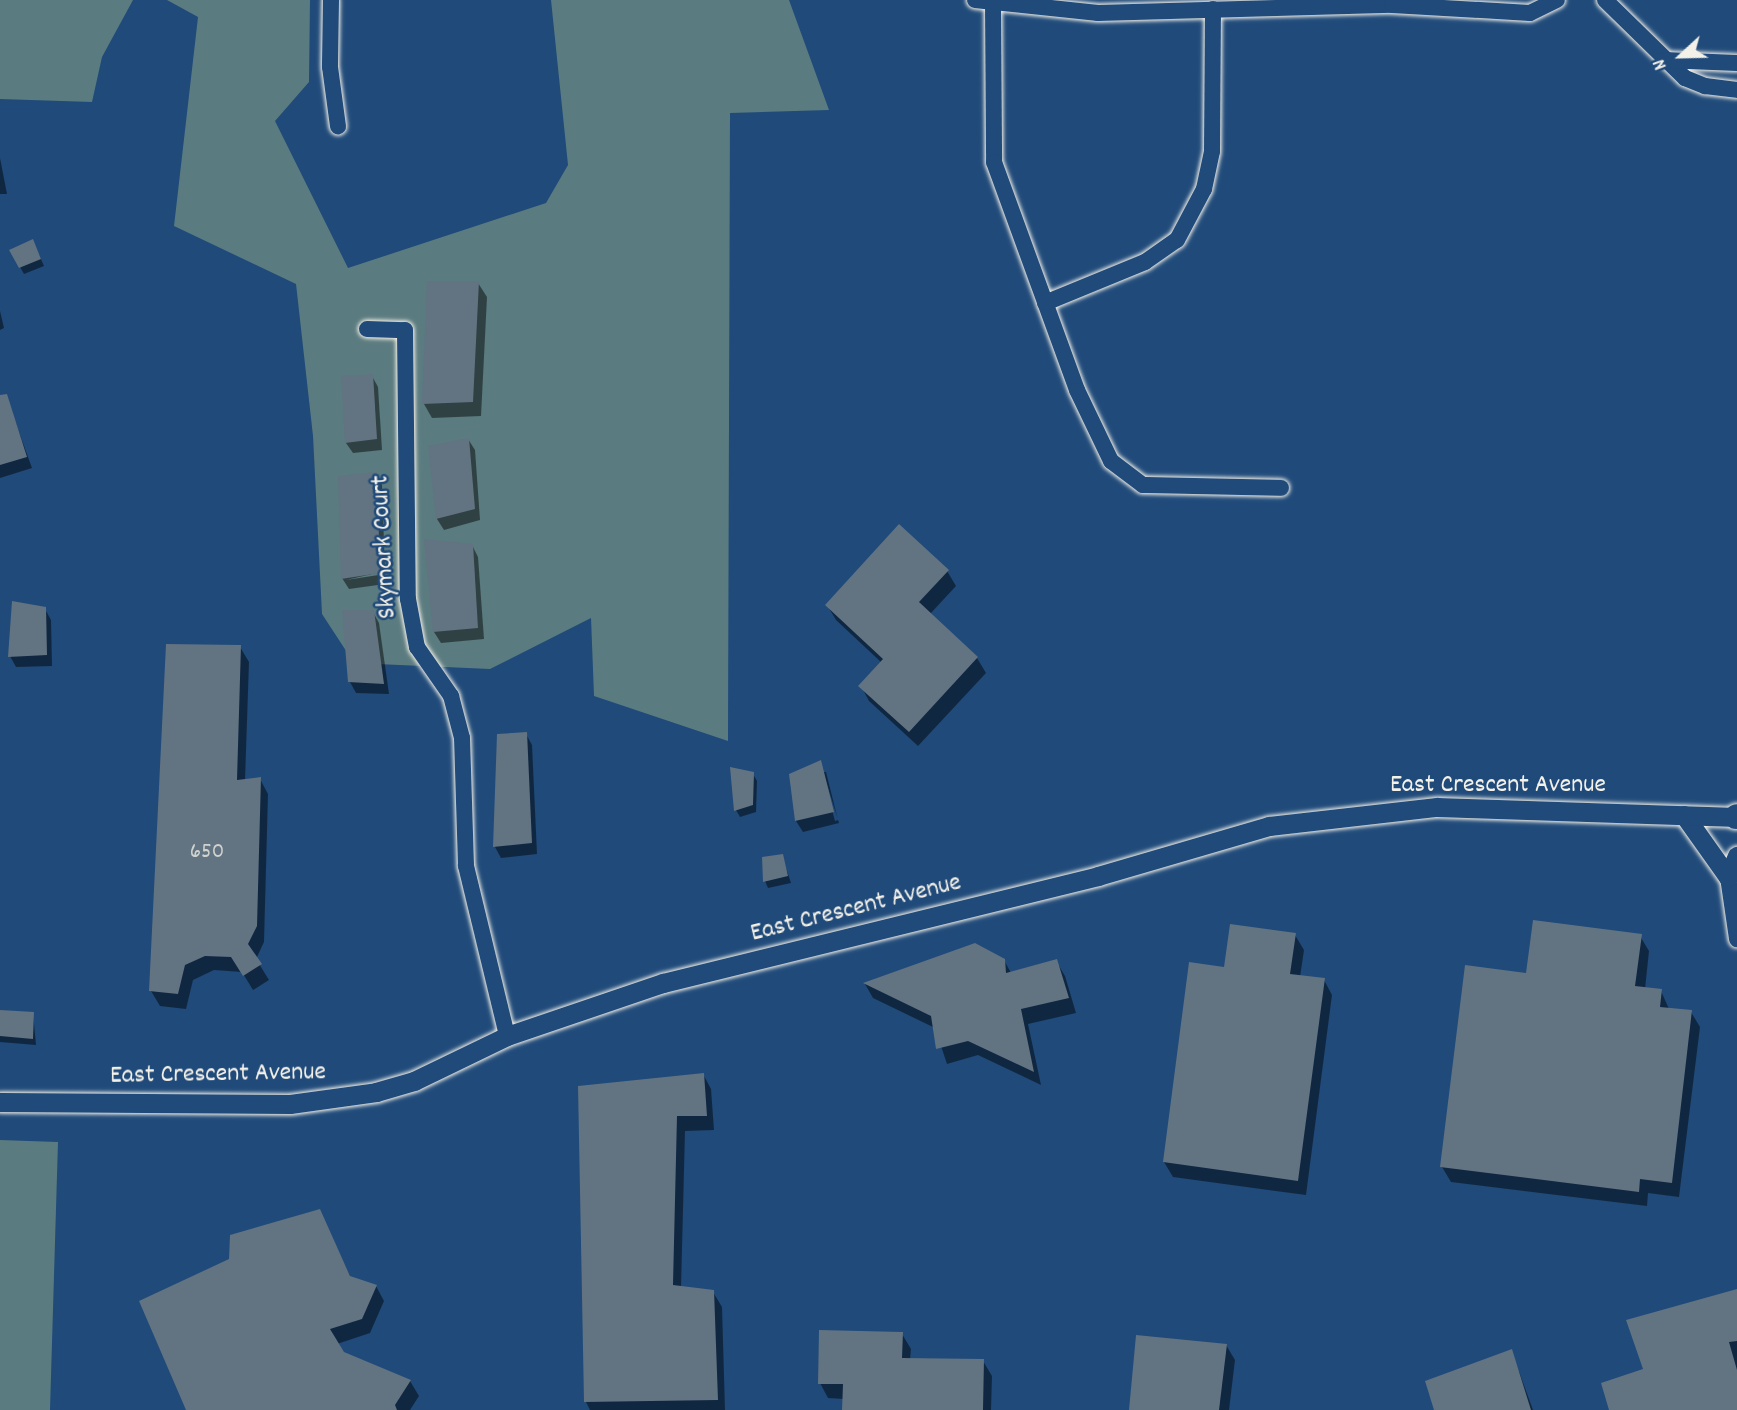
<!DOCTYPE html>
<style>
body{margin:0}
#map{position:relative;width:1737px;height:1410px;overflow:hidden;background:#1f4a7a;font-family:Dekko,sans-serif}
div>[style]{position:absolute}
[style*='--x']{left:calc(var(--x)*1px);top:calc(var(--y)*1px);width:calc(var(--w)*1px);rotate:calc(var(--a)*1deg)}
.green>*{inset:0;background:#5a7b7f}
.shadow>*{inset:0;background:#0007}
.building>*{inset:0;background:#627382}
.roads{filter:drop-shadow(0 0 2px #f4f1e8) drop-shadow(0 0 2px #f4f1e8)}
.minor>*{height:16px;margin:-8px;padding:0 8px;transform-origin:8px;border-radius:8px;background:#1f4a7a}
.tertiary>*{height:19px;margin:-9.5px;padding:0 9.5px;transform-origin:9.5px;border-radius:9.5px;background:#1f4a7a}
.primary>*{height:24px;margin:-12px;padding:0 12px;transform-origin:12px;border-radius:12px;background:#1f4a7a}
span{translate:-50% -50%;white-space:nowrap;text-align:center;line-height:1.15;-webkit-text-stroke:5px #1f4a7a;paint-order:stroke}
.number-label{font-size:23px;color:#d0d2ce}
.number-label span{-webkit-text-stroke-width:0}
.street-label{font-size:26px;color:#f4f1e8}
.north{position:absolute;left:1646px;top:21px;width:70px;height:70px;-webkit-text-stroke:5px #1f4a7a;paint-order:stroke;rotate:248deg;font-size:19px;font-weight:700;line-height:28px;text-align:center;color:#f4f1e8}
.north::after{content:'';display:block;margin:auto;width:24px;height:32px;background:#f4f1e8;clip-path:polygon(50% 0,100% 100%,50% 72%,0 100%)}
</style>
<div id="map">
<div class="green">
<i style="clip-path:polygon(0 0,133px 0,102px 57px,92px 102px,0 99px)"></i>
<i style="clip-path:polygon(167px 0,310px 0,309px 82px,275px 121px,348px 268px,546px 203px,568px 165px,551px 0,789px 0,829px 110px,730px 113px,728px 741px,594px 696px,591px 618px,490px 669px,354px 663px,322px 614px,313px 436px,296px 284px,174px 226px,198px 17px)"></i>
<i style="clip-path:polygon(0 1140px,58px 1142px,50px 1410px,0 1410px)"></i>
</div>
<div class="shadow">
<i style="clip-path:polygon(0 158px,7px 194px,0 194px)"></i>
<i style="clip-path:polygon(36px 248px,44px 266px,24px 274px,11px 251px)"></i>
<i style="clip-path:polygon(478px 283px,487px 297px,481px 416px,432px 418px,424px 404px)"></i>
<i style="clip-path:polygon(0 311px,4px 328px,0 330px)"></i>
<i style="clip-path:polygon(372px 376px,378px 387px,382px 450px,353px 453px,346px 443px)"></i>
<i style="clip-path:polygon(6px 396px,32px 468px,0 478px,0 397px)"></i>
<i style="clip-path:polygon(468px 439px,475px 450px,480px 520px,444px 530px,437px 519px,430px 447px)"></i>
<i style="clip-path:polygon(376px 474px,382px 485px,385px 571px,346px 580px,385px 574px,385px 584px,349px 589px,342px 578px)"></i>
<i style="clip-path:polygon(472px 545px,478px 557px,484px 639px,441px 643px,434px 632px)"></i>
<i style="clip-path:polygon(947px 571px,956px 586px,930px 614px,977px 658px,986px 673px,918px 746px,869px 701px,861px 686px,882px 663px,836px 620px,827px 605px)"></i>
<i style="clip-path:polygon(45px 609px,51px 620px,52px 666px,16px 667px,10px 656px)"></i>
<i style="clip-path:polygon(373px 612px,379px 623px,389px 694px,356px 693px,350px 682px)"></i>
<i style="clip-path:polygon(240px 647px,249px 662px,245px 781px,260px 779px,268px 794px,264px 942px,256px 959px,269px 980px,253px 990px,242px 972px,214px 970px,193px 980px,186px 1009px,160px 1006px,151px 991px)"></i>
<i style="clip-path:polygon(526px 734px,532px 745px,537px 854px,501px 858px,495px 847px,499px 736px)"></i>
<i style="clip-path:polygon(evenodd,820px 762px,839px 823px,803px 832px,796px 821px,790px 775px,820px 762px,822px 772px,826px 772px,838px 820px,835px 821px,822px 772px)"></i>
<i style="clip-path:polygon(753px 774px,757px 781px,756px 812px,740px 817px,736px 810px)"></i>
<i style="clip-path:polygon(782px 856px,791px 883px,768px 888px,765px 881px)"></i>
<i style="clip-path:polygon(1295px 935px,1304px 950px,1300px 977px,1324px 980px,1332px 995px,1306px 1195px,1173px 1177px,1164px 1162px,1226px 969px)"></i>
<i style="clip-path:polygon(1640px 936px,1649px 951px,1645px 989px,1661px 991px,1669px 1009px,1691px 1012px,1700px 1027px,1679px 1197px,1648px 1193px,1647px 1206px,1451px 1182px,1442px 1167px,1528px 975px)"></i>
<i style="clip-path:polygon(975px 945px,1004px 960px,1011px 973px,1056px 961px,1065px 976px,1076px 1013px,1028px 1024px,1041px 1085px,978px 1055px,947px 1064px,935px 1028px,873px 998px,865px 984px)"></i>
<i style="clip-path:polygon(0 1011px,33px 1013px,36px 1045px,0 1042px)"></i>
<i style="clip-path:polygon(703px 1074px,711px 1089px,714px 1130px,685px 1131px,681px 1288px,713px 1292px,722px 1307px,725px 1410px,590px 1410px,586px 1402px,580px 1088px)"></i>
<i style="clip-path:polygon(319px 1211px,351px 1278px,376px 1286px,384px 1301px,370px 1333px,337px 1344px,343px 1354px,410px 1381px,419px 1396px,410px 1410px,188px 1410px,230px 1260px)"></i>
<i style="clip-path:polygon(1737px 1291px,1737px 1410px,1611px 1410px,1646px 1370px)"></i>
<i style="clip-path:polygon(902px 1334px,911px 1349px,910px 1360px,983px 1361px,992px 1376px,991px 1410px,844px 1410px,844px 1399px,828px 1398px,820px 1383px)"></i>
<i style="clip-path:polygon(1226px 1345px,1235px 1360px,1229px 1410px,1131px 1410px)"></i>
<i style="clip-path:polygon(1512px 1352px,1533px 1410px,1436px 1410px)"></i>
</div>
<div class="building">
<i style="clip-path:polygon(33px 239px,41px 259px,19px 268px,9px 250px)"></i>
<i style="clip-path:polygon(427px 281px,479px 281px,473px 402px,422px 404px)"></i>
<i style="clip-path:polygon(373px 374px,377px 439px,345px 443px,341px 376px)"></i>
<i style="clip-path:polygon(7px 394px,27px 457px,0 465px,0 395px)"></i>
<i style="clip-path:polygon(469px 438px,475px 509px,436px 519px,428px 446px)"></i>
<i style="clip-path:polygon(377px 472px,380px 573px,341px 579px,338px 476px)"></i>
<i style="clip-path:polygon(899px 524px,949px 570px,919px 602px,978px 657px,909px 732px,858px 686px,883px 659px,825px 605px)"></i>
<i style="clip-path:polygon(424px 539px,473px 544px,478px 628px,433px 632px)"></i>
<i style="clip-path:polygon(12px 601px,46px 607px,47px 655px,8px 657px)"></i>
<i style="clip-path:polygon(342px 610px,374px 610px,384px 684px,348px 682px)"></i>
<i style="clip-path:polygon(166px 644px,241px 645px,237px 780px,261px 777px,257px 926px,248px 944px,262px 964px,243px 976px,231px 957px,205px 956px,185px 965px,178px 994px,149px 991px)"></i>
<i style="clip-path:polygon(527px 732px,532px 843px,493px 847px,497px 734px)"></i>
<i style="clip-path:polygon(821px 760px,834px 812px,795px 821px,789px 774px)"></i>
<i style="clip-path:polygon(730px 767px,754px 772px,753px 805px,734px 811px)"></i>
<i style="clip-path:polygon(783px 854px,788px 876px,763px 882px,762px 857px)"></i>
<i style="clip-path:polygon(1533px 920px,1642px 934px,1635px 986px,1662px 989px,1660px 1007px,1692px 1010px,1672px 1183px,1640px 1179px,1639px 1192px,1440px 1167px,1465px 965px,1526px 973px)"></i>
<i style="clip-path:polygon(1230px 924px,1296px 933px,1290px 974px,1325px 978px,1298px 1181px,1163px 1162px,1189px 962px,1224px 967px)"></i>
<i style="clip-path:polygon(975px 943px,1005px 959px,1006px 973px,1057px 959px,1069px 998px,1021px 1009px,1034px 1072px,968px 1041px,936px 1049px,931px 1016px,863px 983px)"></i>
<i style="clip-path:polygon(0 1010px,34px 1012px,33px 1039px,0 1036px)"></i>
<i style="clip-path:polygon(704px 1073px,707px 1116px,677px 1116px,673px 1285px,714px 1290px,718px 1400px,584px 1402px,578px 1086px)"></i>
<i style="clip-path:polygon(320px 1209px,350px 1276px,377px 1285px,362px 1319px,330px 1329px,344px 1352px,411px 1380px,395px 1405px,397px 1410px,186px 1410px,139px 1301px,229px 1259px,230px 1235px)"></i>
<i style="clip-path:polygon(1737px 1289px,1737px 1341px,1729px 1342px,1737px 1370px,1737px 1410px,1609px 1410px,1601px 1383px,1643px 1369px,1626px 1320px)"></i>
<i style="clip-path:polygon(819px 1330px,903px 1332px,902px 1358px,984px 1359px,983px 1410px,842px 1410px,843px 1384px,818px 1384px)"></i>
<i style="clip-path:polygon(1136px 1335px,1227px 1344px,1219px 1410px,1129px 1410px)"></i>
<i style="clip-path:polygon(1512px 1349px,1531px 1410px,1434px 1410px,1425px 1381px)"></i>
</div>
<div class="roads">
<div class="minor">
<i style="--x:331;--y:0;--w:67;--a:90.9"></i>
<i style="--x:330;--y:67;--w:60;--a:82.3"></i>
<i style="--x:975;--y:0;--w:124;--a:6"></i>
<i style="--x:1098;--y:13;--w:294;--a:-1.6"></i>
<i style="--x:1392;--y:5;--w:138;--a:3.3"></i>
<i style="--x:1530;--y:13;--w:30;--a:-26"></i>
<i style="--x:1605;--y:0;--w:112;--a:44.3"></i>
<i style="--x:1685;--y:78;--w:22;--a:22"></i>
<i style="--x:1705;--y:86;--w:32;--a:7"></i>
<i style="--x:993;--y:5;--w:157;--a:89.6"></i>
<i style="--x:994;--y:162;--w:243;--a:70"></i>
<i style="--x:1077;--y:390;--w:79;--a:64.4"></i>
<i style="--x:1111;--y:461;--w:40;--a:37"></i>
<i style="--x:1143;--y:485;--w:138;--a:1.2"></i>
<i style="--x:1664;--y:60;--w:73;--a:2.4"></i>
<i style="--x:1045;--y:303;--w:108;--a:-22.3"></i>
<i style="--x:1145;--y:262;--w:39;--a:-35"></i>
<i style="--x:1177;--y:240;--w:58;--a:-62.1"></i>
<i style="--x:1204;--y:189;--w:39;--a:-78"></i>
<i style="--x:1212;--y:151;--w:142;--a:-89.6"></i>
<i style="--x:367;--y:329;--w:38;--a:2"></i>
<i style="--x:405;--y:330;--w:269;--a:89.4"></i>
<i style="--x:408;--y:599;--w:49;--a:79.4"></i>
<i style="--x:417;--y:647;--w:60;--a:55.2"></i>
<i style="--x:451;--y:696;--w:43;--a:75.3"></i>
<i style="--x:462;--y:738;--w:128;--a:88.2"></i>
<i style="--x:466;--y:866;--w:175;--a:76.4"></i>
<i style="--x:1728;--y:877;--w:63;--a:81.7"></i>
</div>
<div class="tertiary">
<i style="--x:1684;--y:815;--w:76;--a:54.6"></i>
<i style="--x:1728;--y:877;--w:23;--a:-67"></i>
<i style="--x:0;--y:1102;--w:290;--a:0.4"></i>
<i style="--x:290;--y:1104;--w:87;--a:-7.9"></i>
<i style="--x:376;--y:1092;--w:40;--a:-16"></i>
<i style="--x:414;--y:1081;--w:103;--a:-25.8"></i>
<i style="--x:507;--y:1036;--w:165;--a:-18.8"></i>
<i style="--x:663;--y:983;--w:448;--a:-13.8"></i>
<i style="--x:1098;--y:876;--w:178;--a:-16.3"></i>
<i style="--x:1269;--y:826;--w:169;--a:-6.5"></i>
<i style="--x:1437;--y:807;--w:300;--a:1.9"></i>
</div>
<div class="primary">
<i style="--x:1736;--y:817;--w:1;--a:-45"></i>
</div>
</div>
<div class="number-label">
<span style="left:207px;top:853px">650</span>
</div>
<div class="street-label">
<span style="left:385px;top:547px;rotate:-93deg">Skymark Court</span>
<span style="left:1498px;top:786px">East Crescent Avenue</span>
<span style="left:856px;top:909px;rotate:-14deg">East Crescent Avenue</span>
<span style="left:218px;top:1075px;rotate:-1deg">East Crescent Avenue</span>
</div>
<div class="north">N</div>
</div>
